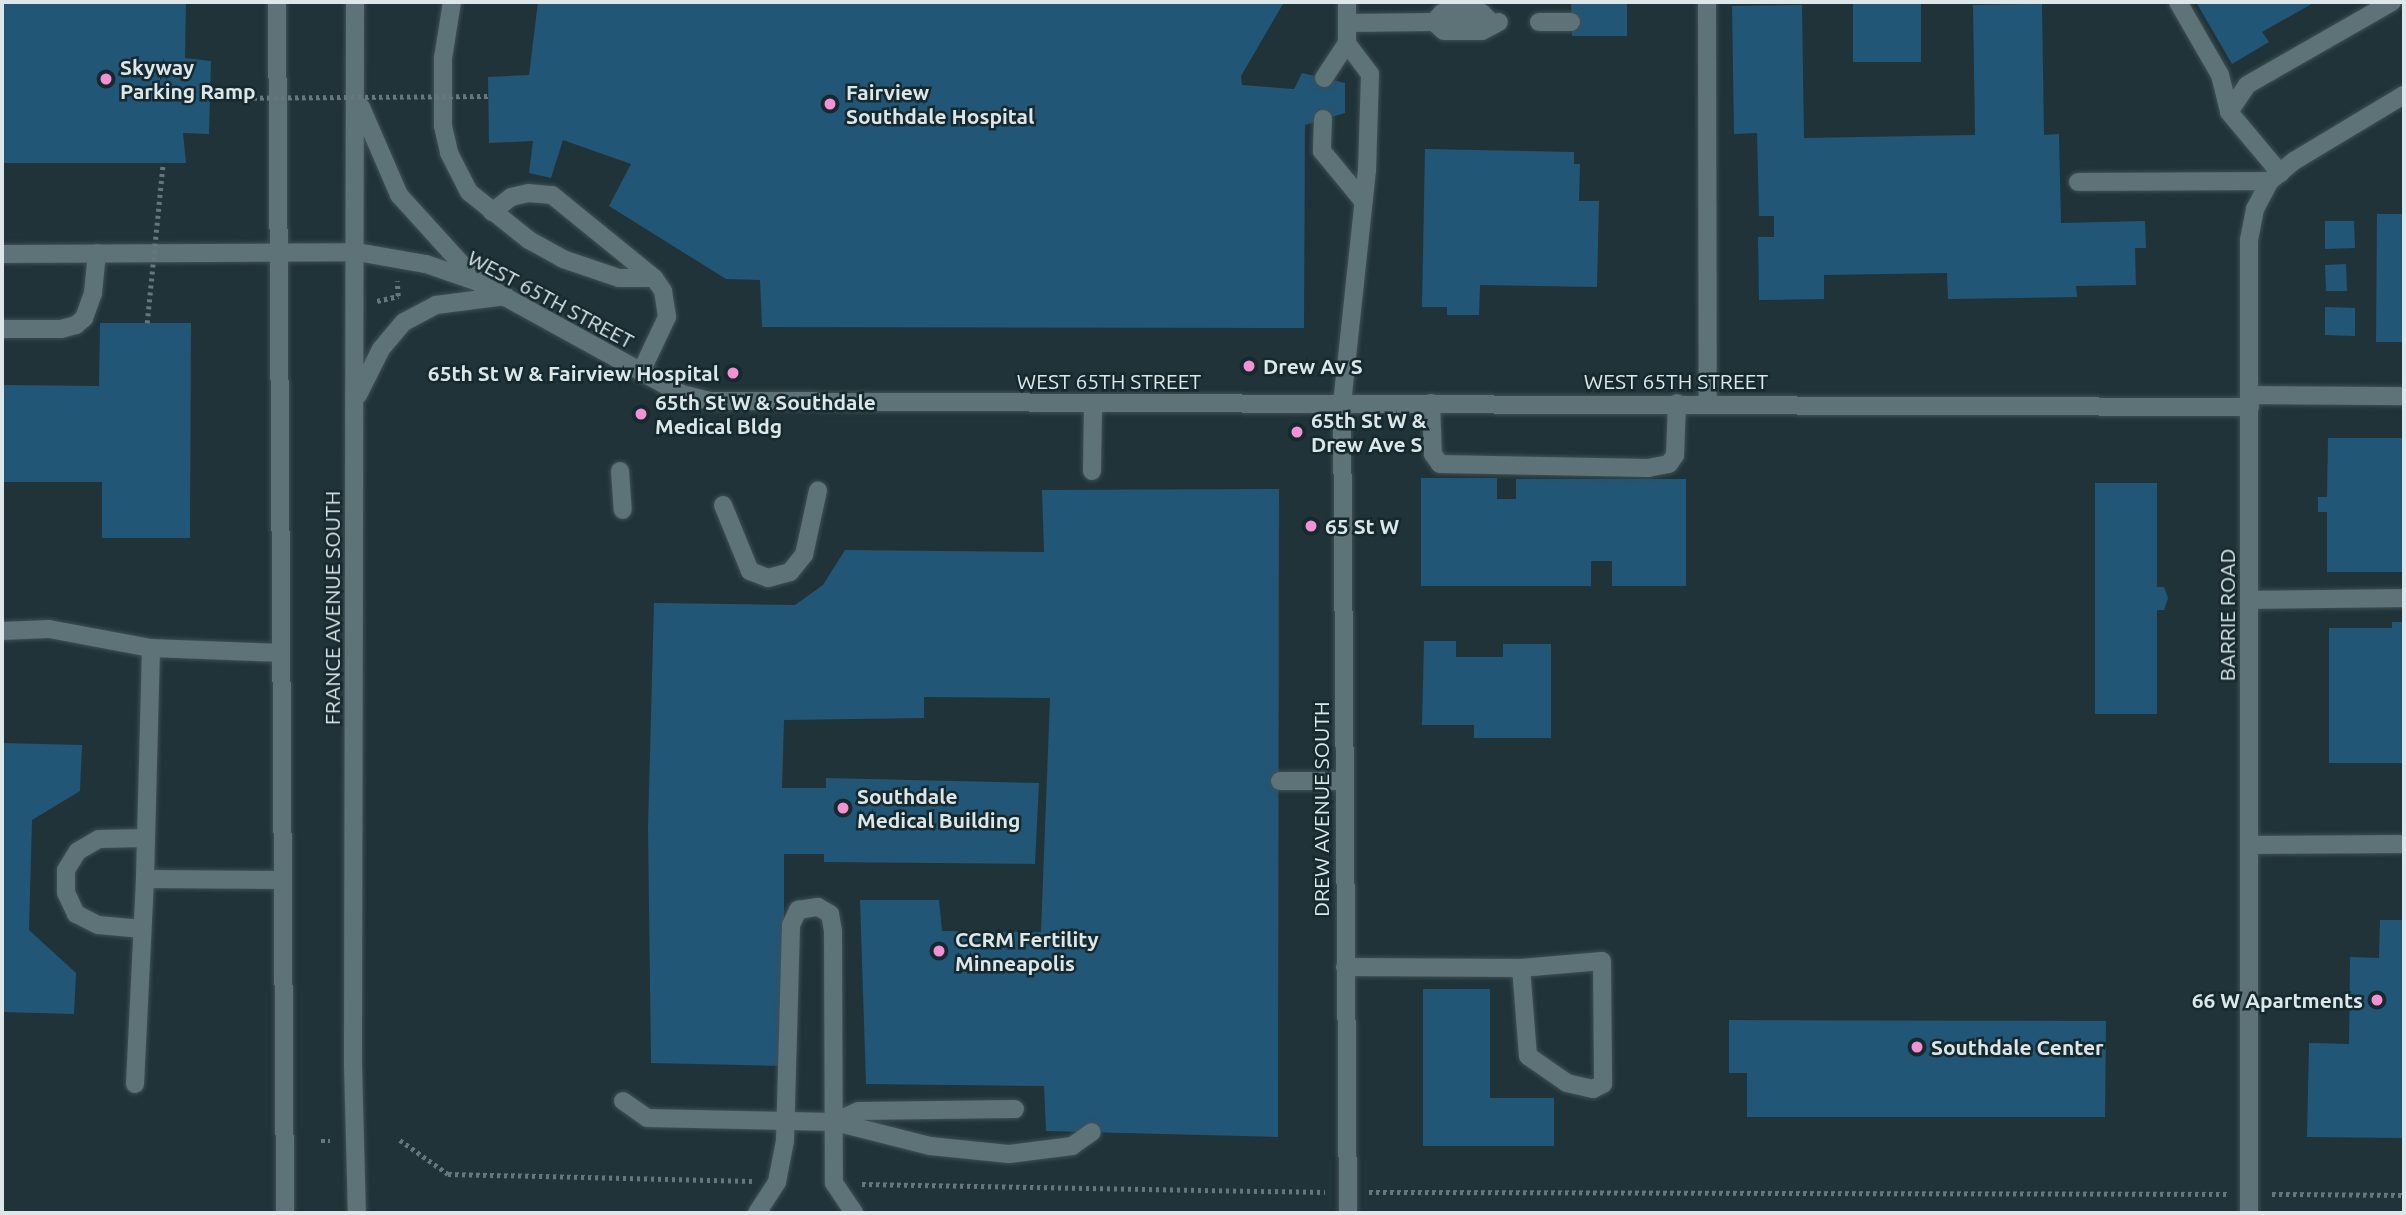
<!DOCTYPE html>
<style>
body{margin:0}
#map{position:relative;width:2406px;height:1215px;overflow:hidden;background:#203338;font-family:Ubuntu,sans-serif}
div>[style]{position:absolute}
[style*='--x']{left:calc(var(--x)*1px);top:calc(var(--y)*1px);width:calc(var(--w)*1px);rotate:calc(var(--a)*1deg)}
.building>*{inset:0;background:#225677}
.path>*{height:4.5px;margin-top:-2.25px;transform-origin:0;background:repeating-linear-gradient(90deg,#66767b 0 3.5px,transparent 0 7px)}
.roads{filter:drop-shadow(0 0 2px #3f5054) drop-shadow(0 0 2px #3f5054)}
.service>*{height:18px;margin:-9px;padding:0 9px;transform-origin:9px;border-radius:9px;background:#5e7378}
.minor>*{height:18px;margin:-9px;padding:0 9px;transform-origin:9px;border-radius:9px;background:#5e7378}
.tertiary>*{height:18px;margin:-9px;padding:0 9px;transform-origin:9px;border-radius:9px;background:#5e7378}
.secondary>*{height:18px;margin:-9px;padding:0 9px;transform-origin:9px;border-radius:9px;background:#5e7378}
.path-bridge>*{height:4.5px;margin-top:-2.25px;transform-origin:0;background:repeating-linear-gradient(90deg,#66767b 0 3.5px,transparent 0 7px)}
.dots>*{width:19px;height:19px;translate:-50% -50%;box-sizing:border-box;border:4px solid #16292e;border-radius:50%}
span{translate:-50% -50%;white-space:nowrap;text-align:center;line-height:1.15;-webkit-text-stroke:5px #16292e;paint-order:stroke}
.poi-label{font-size:21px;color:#dce7ea;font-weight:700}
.left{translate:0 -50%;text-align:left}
.right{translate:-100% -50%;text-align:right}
.street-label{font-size:21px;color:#dce7ea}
.frame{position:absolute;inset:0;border:4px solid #dce7ea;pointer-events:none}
</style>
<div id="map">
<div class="building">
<i style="clip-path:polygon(2px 2px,186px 2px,185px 58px,211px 61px,209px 134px,183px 133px,186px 163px,2px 163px)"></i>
<i style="clip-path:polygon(538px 2px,1280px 2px,1283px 4px,1241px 76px,1242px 85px,1294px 89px,1302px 73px,1345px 83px,1345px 113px,1305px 125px,1304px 328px,762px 327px,760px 280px,726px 279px,609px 206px,631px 164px,563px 140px,551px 178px,529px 173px,533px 141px,489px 143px,488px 77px,529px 75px)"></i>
<i style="clip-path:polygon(1571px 2px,1627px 2px,1627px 36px,1572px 36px)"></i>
<i style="clip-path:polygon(1853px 2px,1921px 2px,1921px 62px,1853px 62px)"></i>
<i style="clip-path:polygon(2196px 2px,2315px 2px,2262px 32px,2269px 42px,2232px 64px)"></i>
<i style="clip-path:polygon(2042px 4px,2044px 135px,2059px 134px,2061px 223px,2145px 221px,2146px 248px,2135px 248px,2136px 285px,2076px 286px,2077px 297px,1948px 299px,1947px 273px,1824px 275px,1824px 299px,1759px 300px,1758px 237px,1774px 237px,1774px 216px,1759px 216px,1757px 133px,1734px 134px,1732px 6px,1802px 5px,1804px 138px,1975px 135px,1973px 5px)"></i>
<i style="clip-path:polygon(1425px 149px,1574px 152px,1574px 164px,1580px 164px,1579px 201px,1599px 201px,1597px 287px,1480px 285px,1479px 315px,1447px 315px,1447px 307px,1422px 307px)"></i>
<i style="clip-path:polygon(2377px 214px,2404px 214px,2404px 342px,2376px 342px)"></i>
<i style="clip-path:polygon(2325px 221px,2354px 221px,2355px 248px,2325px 249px)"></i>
<i style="clip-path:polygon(2346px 264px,2347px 291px,2326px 291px,2325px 265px)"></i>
<i style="clip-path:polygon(2325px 307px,2355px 308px,2355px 336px,2325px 335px)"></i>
<i style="clip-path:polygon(100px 323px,191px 323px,190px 538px,102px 538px,102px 482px,2px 482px,2px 385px,99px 386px)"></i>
<i style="clip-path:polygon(2328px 438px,2404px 438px,2404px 572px,2327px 572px,2327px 512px,2318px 512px,2318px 497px,2327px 497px)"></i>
<i style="clip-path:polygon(1421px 478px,1497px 478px,1497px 499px,1516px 499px,1516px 479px,1686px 479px,1686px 586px,1612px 586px,1612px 561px,1591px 561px,1591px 586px,1421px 586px)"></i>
<i style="clip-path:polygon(2095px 483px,2157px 483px,2157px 587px,2164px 587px,2168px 598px,2164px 610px,2157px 610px,2157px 714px,2095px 714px)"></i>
<i style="clip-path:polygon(1279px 489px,1278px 1137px,1046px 1131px,1044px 1086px,866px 1084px,860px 900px,939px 900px,942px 931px,1041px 932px,1050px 698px,924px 697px,924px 718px,784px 720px,782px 788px,826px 788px,826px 778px,1039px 783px,1035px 864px,824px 862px,824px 854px,784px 854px,784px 1066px,651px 1063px,648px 828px,654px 603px,795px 605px,823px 585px,845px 550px,1044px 552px,1042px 490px)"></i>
<i style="clip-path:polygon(2392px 622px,2404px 622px,2404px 763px,2329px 763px,2329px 628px,2392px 628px)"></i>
<i style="clip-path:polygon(1424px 641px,1456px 641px,1456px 657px,1503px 657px,1503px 644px,1551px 644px,1551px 738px,1474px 738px,1474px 725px,1422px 725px)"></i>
<i style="clip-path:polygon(2px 743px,82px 745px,80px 791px,32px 820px,29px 930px,76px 973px,74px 1014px,2px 1012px)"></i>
<i style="clip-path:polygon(2380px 920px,2404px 920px,2404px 1138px,2307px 1137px,2309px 1043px,2349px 1044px,2350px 957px,2379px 958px)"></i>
<i style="clip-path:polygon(1423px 989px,1490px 989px,1490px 1098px,1554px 1098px,1554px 1146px,1423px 1146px)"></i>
<i style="clip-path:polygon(1729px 1020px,2106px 1021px,2105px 1117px,1747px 1117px,1747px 1073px,1729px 1073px)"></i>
</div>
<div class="path">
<i style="--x:377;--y:301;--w:22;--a:-13"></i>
<i style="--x:398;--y:296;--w:15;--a:-94"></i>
<i style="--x:400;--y:1140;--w:59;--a:35.3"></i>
<i style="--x:448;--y:1174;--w:304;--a:1.3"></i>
<i style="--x:321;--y:1141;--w:9;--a:0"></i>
<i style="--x:862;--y:1184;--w:463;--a:1"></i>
<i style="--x:1369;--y:1192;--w:859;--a:0.13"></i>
<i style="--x:2272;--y:1194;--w:132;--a:0.4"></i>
</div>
<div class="roads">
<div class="service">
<i style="--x:452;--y:2;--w:57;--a:99.1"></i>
<i style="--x:443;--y:58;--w:68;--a:90"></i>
<i style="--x:443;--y:126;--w:28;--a:77"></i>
<i style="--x:449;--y:153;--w:44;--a:62.9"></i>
<i style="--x:469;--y:192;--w:77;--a:38.7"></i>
<i style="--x:529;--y:240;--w:39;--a:29"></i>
<i style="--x:563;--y:259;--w:59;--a:18.7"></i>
<i style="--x:619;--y:278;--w:35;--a:0"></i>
<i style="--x:654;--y:278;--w:16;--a:55"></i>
<i style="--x:663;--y:291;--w:26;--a:81"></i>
<i style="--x:667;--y:317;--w:61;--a:115.3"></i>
<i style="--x:1707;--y:2;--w:401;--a:89.9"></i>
<i style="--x:2178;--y:2;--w:84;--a:60.1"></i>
<i style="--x:2220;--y:75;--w:38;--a:76"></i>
<i style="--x:2229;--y:112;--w:80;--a:50.1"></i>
<i style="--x:1434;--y:22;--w:12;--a:-48"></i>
<i style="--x:1442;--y:13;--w:40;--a:0"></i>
<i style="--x:1482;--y:13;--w:13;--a:45"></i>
<i style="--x:1539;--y:22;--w:32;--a:0"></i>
<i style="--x:1347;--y:23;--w:87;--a:-0.7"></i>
<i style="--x:1434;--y:22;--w:13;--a:42"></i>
<i style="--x:1444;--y:31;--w:38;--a:0"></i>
<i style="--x:1482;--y:31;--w:19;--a:-28"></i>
<i style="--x:1324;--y:78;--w:42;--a:-56.7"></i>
<i style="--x:2229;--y:112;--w:32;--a:-56"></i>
<i style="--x:2247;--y:85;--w:167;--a:-29.8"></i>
<i style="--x:1323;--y:119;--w:32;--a:92"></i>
<i style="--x:1322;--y:151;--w:65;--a:50.6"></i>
<i style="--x:2078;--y:182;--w:192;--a:-0.3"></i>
<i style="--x:492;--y:212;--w:24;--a:-38"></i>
<i style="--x:511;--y:197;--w:17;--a:-13"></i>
<i style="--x:528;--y:193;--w:24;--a:5"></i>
<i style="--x:552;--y:195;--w:132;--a:39.1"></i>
<i style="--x:2;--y:329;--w:59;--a:0"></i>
<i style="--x:61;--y:329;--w:16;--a:-15"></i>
<i style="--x:76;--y:325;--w:11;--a:-41"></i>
<i style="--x:84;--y:318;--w:27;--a:-70"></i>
<i style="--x:93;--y:293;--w:40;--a:-84.3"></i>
<i style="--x:2249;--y:395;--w:155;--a:0.4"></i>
<i style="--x:1431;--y:403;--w:51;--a:87.8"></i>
<i style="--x:1433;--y:454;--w:12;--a:55"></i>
<i style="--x:1440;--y:464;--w:208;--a:1.1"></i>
<i style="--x:1648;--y:468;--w:21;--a:-11"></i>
<i style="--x:1669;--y:464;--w:11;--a:-56"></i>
<i style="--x:1675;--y:455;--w:52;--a:-87.8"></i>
<i style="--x:1342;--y:404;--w:235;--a:-83.9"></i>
<i style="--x:1367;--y:170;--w:96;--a:-88.2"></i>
<i style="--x:1370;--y:74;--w:39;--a:-127"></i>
<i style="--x:1347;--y:43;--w:41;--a:-90"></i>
<i style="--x:620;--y:471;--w:39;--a:86"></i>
<i style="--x:1092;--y:471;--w:67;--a:-89.1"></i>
<i style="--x:723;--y:505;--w:71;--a:67.8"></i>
<i style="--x:750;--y:571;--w:19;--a:21"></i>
<i style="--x:768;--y:578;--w:23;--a:-15"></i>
<i style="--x:790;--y:572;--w:22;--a:-51"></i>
<i style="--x:804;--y:555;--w:66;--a:-77.8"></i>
<i style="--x:2249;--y:600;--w:155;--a:-0.7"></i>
<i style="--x:2;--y:631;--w:47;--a:-2.4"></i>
<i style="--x:49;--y:629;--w:104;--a:10.6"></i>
<i style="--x:281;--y:653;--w:130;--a:-177.8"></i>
<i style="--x:151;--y:648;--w:231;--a:91.5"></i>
<i style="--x:145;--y:879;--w:138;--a:0.4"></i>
<i style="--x:1280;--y:781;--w:63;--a:0"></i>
<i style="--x:2250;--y:845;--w:151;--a:-0.4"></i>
<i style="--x:142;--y:929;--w:44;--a:-174.8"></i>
<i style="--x:98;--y:925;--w:25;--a:-153"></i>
<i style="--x:76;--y:914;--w:23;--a:-115"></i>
<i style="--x:66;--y:893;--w:23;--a:-90"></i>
<i style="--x:66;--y:870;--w:22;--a:-58"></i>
<i style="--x:78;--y:851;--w:24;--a:-30"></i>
<i style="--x:99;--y:839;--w:47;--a:-1.2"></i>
<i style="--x:1345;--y:967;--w:176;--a:0.3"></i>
<i style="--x:1521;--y:968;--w:81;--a:-4.9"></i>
<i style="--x:1602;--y:961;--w:123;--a:89.5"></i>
<i style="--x:1603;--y:1084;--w:11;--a:153"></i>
<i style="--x:1593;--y:1089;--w:27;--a:-167"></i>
<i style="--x:1567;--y:1083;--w:47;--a:-145.3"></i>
<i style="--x:1528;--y:1056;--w:88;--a:-94.5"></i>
<i style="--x:135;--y:1084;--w:205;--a:-87.2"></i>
<i style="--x:623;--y:1101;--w:29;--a:35"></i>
<i style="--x:647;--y:1118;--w:188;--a:1.2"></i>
<i style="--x:835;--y:1122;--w:26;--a:-25"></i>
<i style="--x:859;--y:1111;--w:156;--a:-0.7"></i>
<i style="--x:835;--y:1122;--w:98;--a:14.2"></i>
<i style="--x:930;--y:1146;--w:79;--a:5.8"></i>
<i style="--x:1009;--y:1154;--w:64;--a:-7.2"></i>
<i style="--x:1072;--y:1146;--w:24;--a:-35"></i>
<i style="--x:757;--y:1213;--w:37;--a:-57"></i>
<i style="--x:777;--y:1182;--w:42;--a:-79"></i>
<i style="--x:785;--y:1141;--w:216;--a:-88.4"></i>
<i style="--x:791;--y:925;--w:17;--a:-65"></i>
<i style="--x:798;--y:910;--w:20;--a:-9"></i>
<i style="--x:818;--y:907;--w:14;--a:30"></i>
<i style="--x:830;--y:914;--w:17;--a:80"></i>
<i style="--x:833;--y:931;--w:252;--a:89.8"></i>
<i style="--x:834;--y:1183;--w:36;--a:56"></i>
</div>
<div class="minor">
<i style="--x:1342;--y:404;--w:908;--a:0.19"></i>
<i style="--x:2249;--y:1213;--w:973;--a:-90"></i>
<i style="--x:2249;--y:240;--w:32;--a:-79"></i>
<i style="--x:2255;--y:209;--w:32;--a:-62"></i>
<i style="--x:2270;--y:181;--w:31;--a:-40"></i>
<i style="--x:2294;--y:161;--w:128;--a:-31"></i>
</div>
<div class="tertiary">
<i style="--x:2;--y:254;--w:355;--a:-0.3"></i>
<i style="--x:357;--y:252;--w:70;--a:9.9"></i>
<i style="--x:426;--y:264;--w:55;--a:19.1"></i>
<i style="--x:478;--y:282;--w:233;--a:28.8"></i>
<i style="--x:682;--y:394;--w:29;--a:14"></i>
<i style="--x:710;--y:401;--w:632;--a:0.27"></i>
<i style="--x:1342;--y:404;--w:809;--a:89.58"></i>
</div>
<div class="secondary">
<i style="--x:277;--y:2;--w:1211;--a:89.62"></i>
<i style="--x:355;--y:2;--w:1063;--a:90.11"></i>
<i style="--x:353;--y:1065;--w:148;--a:88.5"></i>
<i style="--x:361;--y:107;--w:96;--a:66.6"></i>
<i style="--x:399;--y:195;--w:118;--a:47.8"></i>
<i style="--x:358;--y:395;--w:51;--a:-63.4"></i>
<i style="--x:381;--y:349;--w:35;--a:-50"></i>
<i style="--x:404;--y:322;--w:36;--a:-28"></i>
<i style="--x:436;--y:305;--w:70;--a:-7.4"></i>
</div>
</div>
<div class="path-bridge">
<i style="--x:211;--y:98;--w:277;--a:-0.4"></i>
<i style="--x:147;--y:323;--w:161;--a:-84.3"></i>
</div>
<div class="dots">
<i style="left:106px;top:79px;background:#f391d5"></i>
<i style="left:830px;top:104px;background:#f391d5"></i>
<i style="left:1249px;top:366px;background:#f391d5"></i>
<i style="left:733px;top:373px;background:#f391d5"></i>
<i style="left:641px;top:414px;background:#f391d5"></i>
<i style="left:1297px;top:432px;background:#f391d5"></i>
<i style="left:1311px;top:526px;background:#f391d5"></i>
<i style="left:843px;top:808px;background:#f391d5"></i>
<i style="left:939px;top:951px;background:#f391d5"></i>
<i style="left:2377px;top:1000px;background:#f391d5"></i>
<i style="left:1917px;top:1047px;background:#f391d5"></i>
</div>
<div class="poi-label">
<span class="left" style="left:120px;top:79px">Skyway<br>Parking Ramp</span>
<span class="left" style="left:846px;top:104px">Fairview<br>Southdale Hospital</span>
<span class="left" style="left:1263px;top:366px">Drew Av S</span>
<span class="right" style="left:719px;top:373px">65th St W &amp; Fairview Hospital</span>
<span class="left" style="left:655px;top:414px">65th St W &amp; Southdale<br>Medical Bldg</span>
<span class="left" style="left:1311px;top:432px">65th St W &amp;<br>Drew Ave S</span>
<span class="left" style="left:1325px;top:526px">65 St W</span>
<span class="left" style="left:857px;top:808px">Southdale<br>Medical Building</span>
<span class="left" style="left:955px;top:951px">CCRM Fertility<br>Minneapolis</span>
<span class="right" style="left:2363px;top:1000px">66 W Apartments</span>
<span class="left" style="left:1931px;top:1047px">Southdale Center</span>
</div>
<div class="street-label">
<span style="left:551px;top:299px;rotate:28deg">WEST 65TH STREET</span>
<span style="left:1109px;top:381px">WEST 65TH STREET</span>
<span style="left:1676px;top:381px">WEST 65TH STREET</span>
<span style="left:332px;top:608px;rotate:-90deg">FRANCE AVENUE SOUTH</span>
<span style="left:2227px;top:615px;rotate:-90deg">BARRIE ROAD</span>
<span style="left:1321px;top:809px;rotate:-90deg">DREW AVENUE SOUTH</span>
</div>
<div class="frame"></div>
</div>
